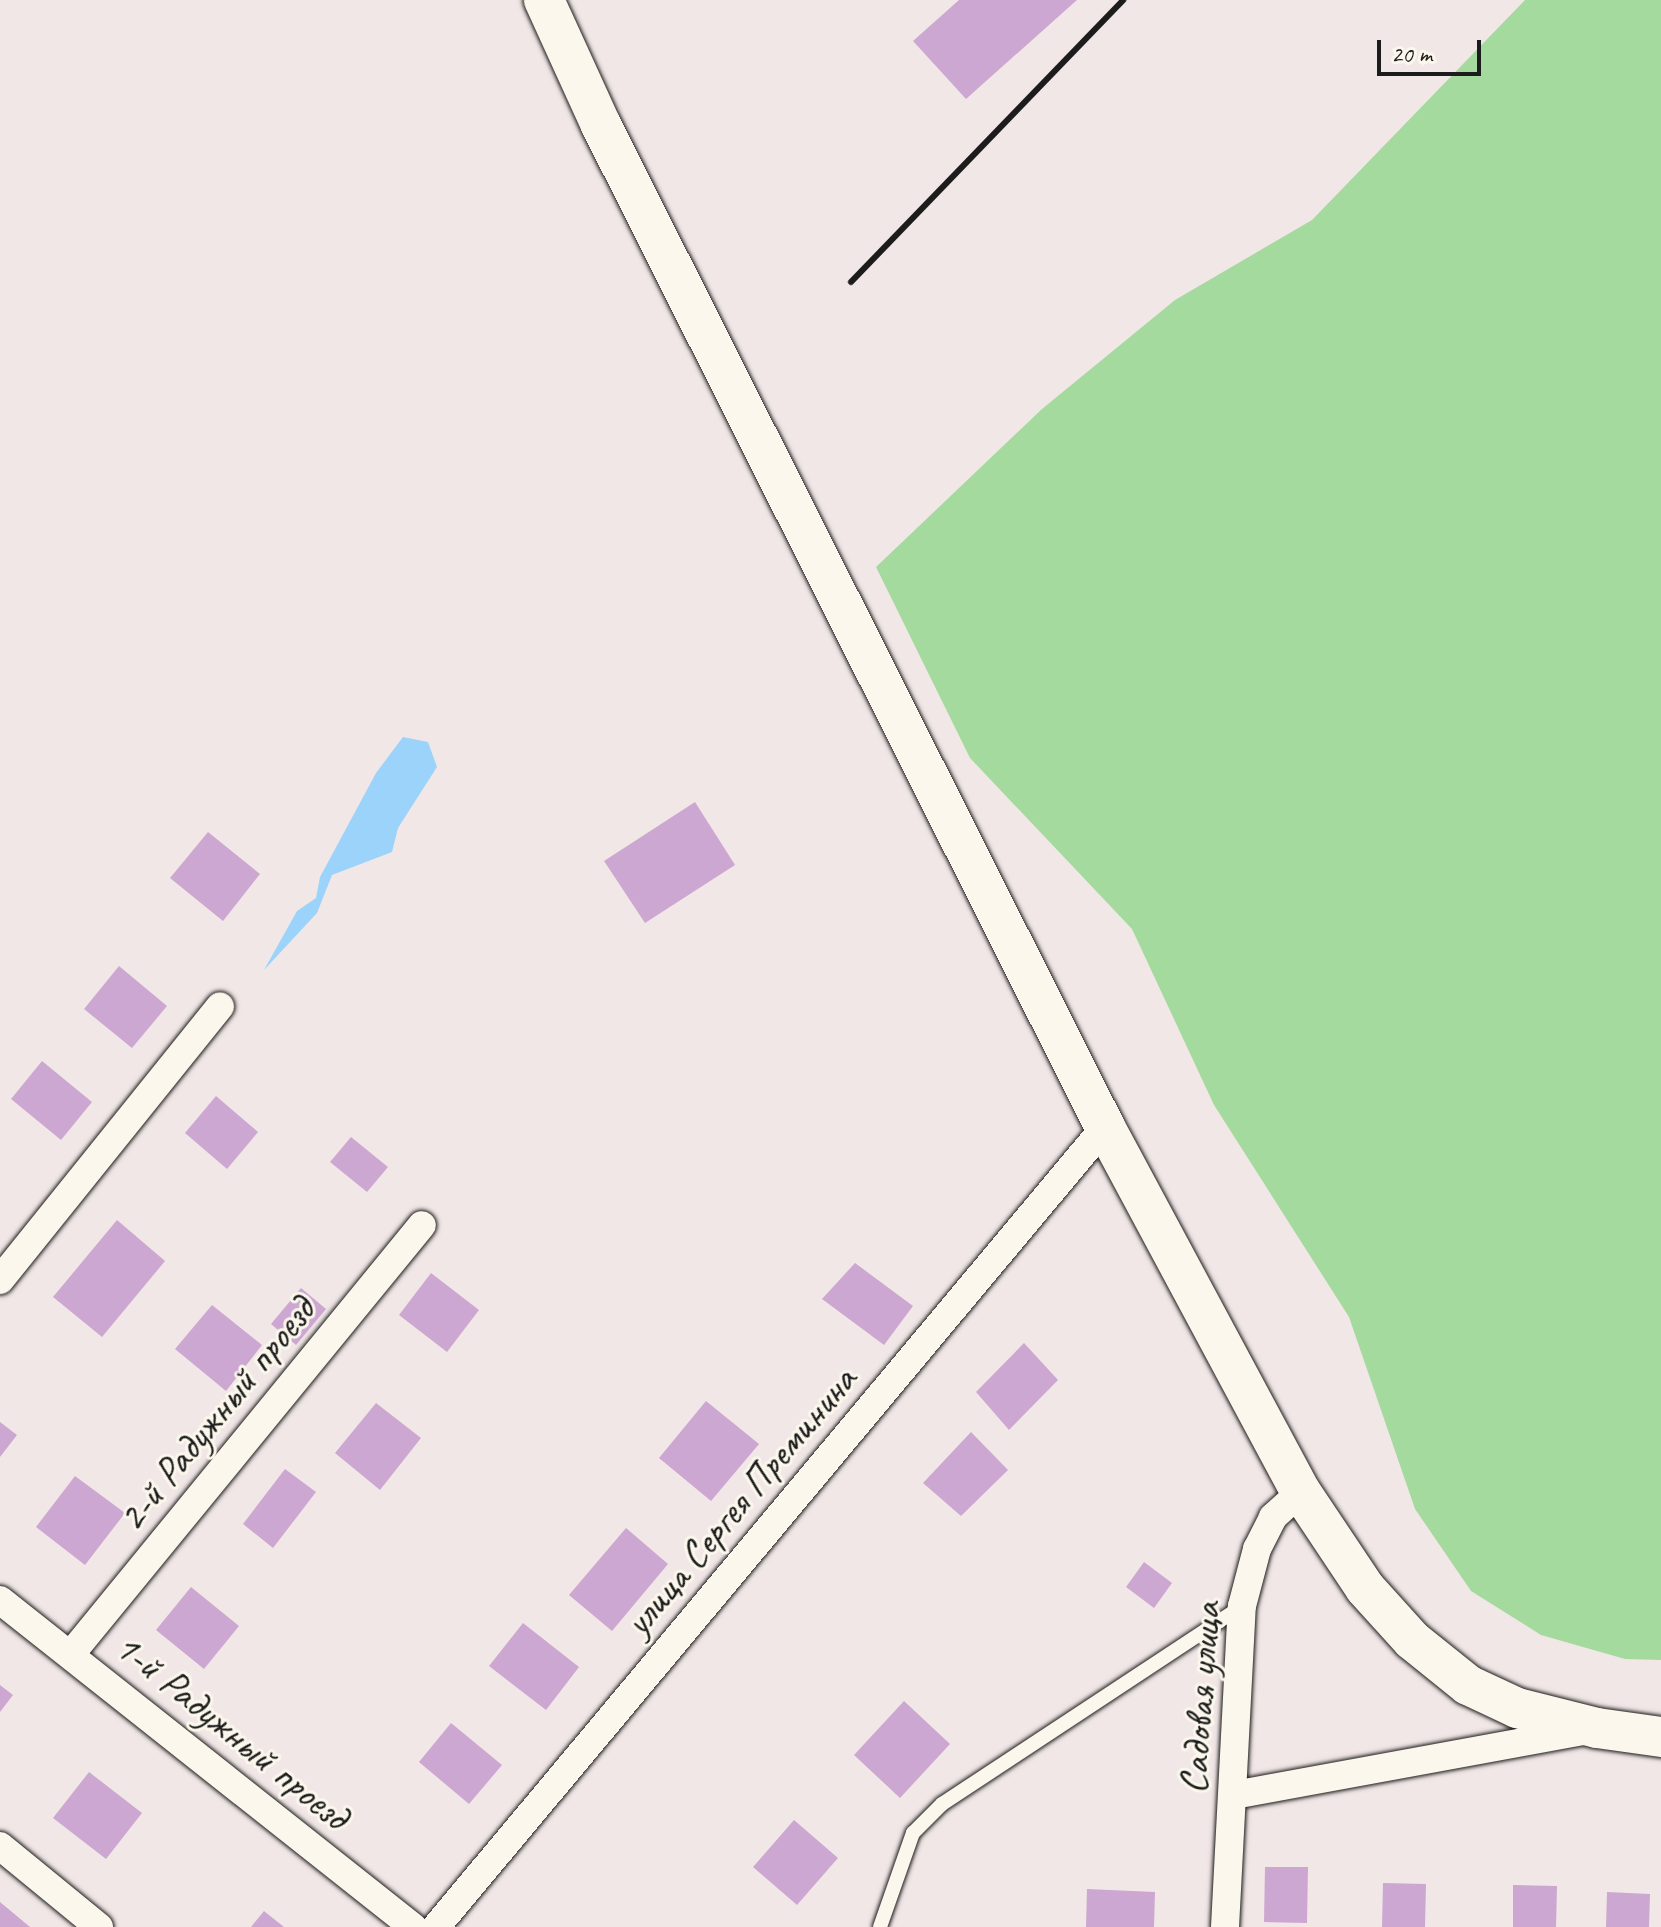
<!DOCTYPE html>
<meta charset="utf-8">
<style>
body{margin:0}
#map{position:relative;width:1661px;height:1927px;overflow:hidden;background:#f2e7e7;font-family:Caveat,sans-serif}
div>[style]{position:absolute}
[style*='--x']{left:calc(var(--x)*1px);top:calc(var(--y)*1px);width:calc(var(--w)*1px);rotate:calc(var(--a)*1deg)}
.green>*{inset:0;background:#a4da9e}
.water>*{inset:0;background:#9bd3fa}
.building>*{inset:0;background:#cca7d1}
.roads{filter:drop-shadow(0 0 2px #1c1c1c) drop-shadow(0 0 2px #1c1c1c)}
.lane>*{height:14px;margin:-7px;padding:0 7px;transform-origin:7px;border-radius:7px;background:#fbf7ec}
.street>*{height:28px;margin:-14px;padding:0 14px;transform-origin:14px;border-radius:14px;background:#fbf7ec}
.secondary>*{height:40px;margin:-20px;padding:0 20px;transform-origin:20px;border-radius:20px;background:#fbf7ec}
.rail>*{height:6px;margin:-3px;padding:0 3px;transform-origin:3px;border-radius:3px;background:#1c1c1c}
span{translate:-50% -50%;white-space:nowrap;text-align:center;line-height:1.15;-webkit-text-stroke:6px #fbf7ec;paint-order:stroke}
.street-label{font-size:40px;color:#1c1c1c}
.scale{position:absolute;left:1377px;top:40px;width:104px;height:36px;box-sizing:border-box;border:4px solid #1c1c1c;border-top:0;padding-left:10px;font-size:24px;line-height:28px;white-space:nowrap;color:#1c1c1c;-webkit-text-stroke:6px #fbf7ec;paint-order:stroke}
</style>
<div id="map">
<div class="green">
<i style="clip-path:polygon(1525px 0,1661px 0,1661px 1660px,1625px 1659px,1541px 1635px,1471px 1591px,1415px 1509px,1349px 1317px,1214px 1105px,1132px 929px,970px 758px,876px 567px,1042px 409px,1175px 300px,1312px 220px)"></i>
</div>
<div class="water">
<i style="clip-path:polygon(403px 737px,428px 742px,437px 767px,398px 828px,392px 852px,332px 875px,317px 913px,264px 970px,297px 911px,316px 898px,320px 877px,376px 773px)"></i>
</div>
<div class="building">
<i style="clip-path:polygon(959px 0,1077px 0,966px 99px,913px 41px)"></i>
<i style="clip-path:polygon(695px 802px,735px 865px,645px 923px,604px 861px)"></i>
<i style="clip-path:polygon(208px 832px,260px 874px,223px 921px,170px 878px)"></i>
<i style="clip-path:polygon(119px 966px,167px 1006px,132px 1048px,84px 1009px)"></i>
<i style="clip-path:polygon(42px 1061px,92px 1102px,61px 1140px,11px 1099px)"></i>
<i style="clip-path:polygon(216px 1096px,258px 1132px,227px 1169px,185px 1133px)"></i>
<i style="clip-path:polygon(351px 1137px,388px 1167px,367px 1192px,330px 1162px)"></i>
<i style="clip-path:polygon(117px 1220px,165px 1261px,102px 1337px,53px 1297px)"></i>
<i style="clip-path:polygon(855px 1263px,913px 1306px,884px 1345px,822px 1299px)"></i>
<i style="clip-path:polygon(431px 1273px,479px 1310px,447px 1352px,399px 1315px)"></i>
<i style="clip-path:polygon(301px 1288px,326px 1309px,296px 1345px,271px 1324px)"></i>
<i style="clip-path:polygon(212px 1305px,262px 1345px,226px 1391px,175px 1349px)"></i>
<i style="clip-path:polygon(1024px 1343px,1058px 1380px,1009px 1430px,976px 1392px)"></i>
<i style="clip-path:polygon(706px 1401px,759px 1444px,711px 1501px,659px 1458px)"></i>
<i style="clip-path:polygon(376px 1403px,421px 1438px,380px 1490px,335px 1453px)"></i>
<i style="clip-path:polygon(0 1422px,17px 1435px,0 1457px)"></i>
<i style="clip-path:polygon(971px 1432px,1008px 1470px,961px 1516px,923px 1483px)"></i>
<i style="clip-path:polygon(285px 1469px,316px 1492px,273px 1548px,243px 1524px)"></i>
<i style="clip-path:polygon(75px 1476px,125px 1513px,85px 1565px,36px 1527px)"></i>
<i style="clip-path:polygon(626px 1528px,668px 1564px,612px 1631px,569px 1595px)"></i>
<i style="clip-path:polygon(1144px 1562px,1172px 1583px,1154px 1608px,1126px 1587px)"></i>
<i style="clip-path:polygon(191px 1587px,239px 1626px,204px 1669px,156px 1630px)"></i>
<i style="clip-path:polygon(523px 1623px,579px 1667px,546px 1710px,489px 1666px)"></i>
<i style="clip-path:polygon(0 1685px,13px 1695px,0 1712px)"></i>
<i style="clip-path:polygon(904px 1701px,950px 1744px,900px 1798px,854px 1755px)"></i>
<i style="clip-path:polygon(451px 1723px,502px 1765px,469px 1804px,419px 1762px)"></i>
<i style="clip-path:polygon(89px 1772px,142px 1813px,106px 1859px,53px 1818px)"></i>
<i style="clip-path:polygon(794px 1820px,838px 1858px,797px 1905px,753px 1867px)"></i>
<i style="clip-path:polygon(1265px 1867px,1308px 1867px,1307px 1923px,1264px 1922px)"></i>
<i style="clip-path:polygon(1383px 1883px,1426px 1884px,1425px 1927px,1382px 1927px)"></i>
<i style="clip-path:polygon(1513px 1885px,1557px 1886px,1556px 1927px,1513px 1927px)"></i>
<i style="clip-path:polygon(1087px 1889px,1155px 1892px,1154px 1927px,1086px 1927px)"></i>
<i style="clip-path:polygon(1607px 1892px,1650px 1894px,1649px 1927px,1606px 1927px)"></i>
<i style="clip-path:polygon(0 1902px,30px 1927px,0 1927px)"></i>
<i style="clip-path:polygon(264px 1911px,284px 1927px,251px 1927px)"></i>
</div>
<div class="roads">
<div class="lane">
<i style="--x:880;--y:1927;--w:100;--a:-70.7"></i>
<i style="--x:913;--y:1833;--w:41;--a:-45"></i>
<i style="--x:942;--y:1804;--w:359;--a:-33.4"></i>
</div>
<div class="street">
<i style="--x:0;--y:1280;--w:351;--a:-51.2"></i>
<i style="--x:0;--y:1600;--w:527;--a:38.37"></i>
<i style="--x:71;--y:1654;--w:554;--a:-50.71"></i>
<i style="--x:1234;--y:1795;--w:359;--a:-10.4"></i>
<i style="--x:0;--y:1846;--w:128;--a:39.3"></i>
<i style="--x:436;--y:1927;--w:1043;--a:-50.1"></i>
<i style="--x:1225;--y:1927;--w:321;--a:-87"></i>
<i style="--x:1242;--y:1606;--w:59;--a:-75.3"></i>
<i style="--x:1257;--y:1549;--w:36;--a:-63"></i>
<i style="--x:1273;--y:1517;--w:38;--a:-42"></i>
</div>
<div class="secondary">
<i style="--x:544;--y:0;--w:137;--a:65.5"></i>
<i style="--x:601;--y:125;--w:1122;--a:63.3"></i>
<i style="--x:1105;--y:1127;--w:414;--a:61.8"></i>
<i style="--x:1301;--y:1492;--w:115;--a:56.3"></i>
<i style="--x:1365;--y:1588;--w:70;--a:47.9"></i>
<i style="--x:1412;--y:1640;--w:72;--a:38.8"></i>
<i style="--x:1468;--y:1685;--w:54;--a:25.1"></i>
<i style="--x:1517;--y:1708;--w:82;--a:14"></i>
<i style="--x:1597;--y:1728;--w:65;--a:8"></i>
</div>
</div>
<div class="rail">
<i style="--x:851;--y:282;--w:392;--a:-46"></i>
</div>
<div class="street-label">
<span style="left:216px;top:1414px;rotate:-51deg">2-й Радужный проезд</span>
<span style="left:740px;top:1501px;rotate:-50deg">улица Сергея Преминина</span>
<span style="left:1200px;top:1698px;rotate:-86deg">Садовая улица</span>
<span style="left:232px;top:1731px;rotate:39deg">1-й Радужный проезд</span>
</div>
<div class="scale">20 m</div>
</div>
